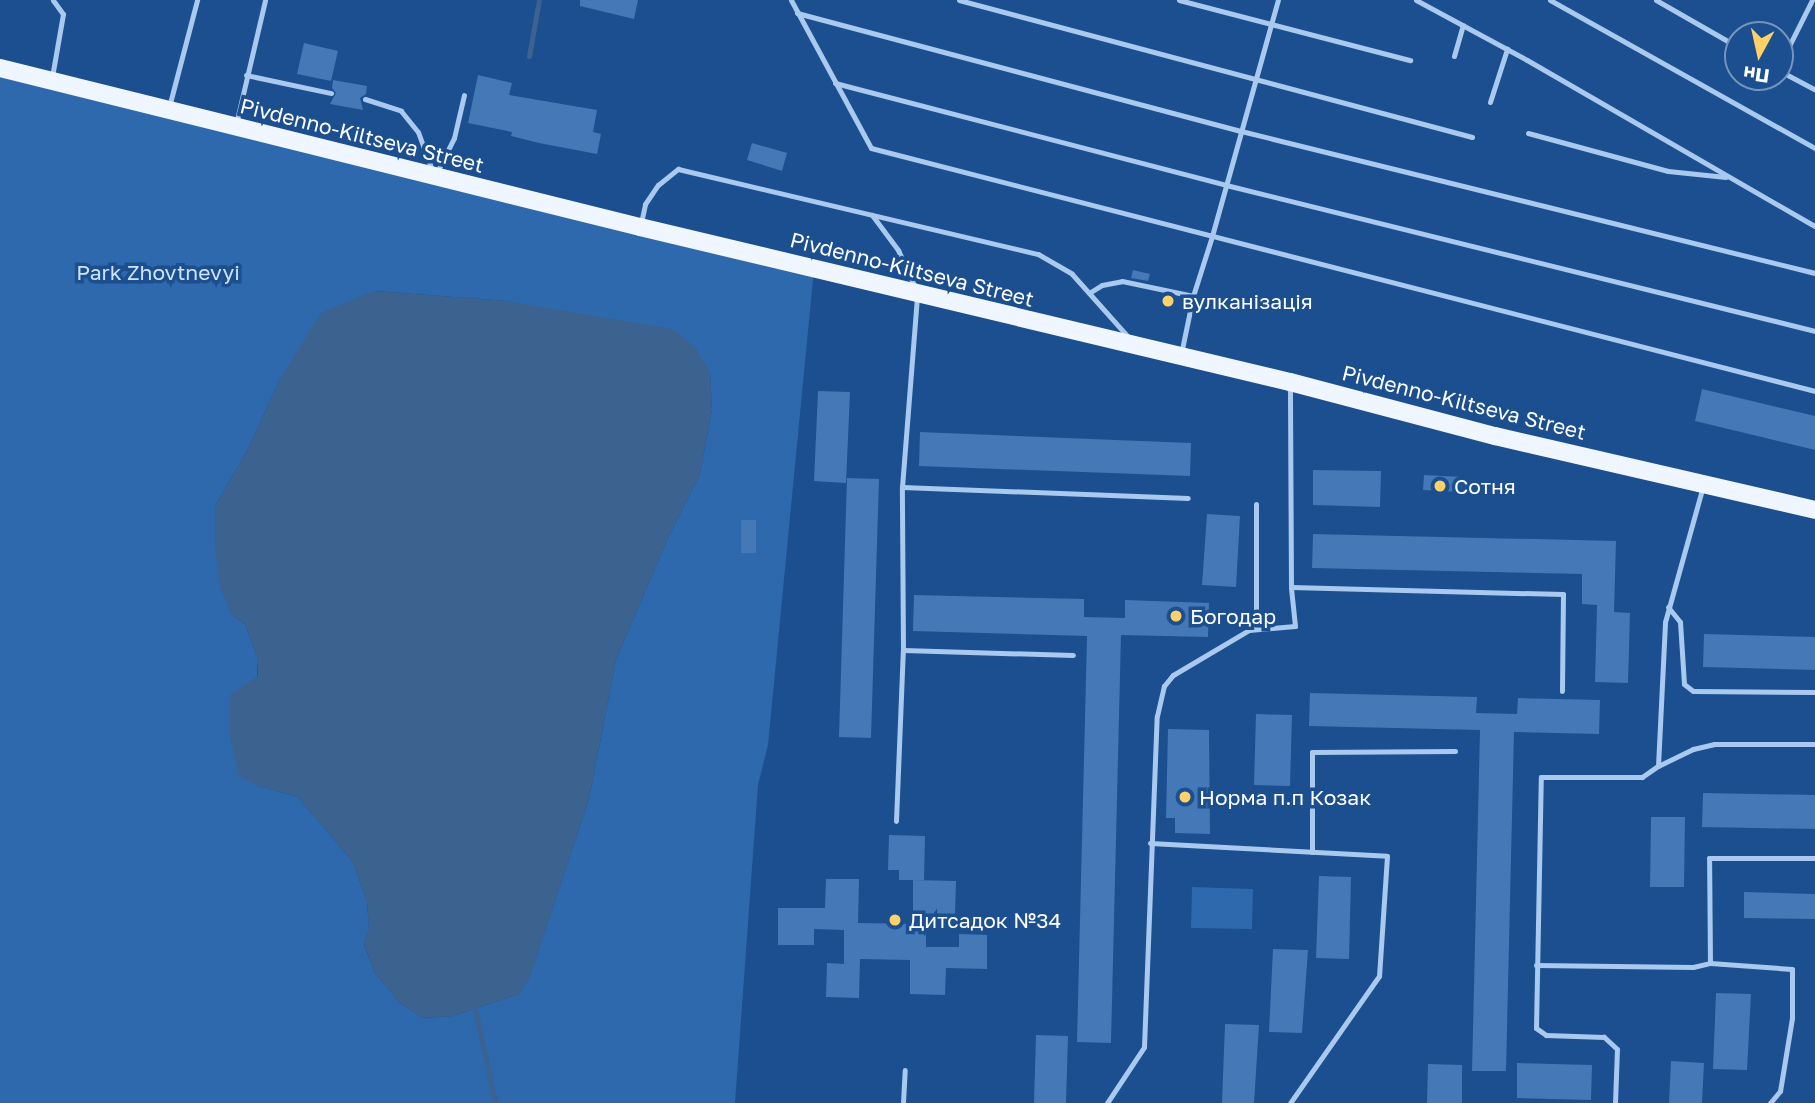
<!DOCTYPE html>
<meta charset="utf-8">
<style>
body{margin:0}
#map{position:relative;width:1815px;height:1103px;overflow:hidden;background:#1b4f8f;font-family:"Golos Text",sans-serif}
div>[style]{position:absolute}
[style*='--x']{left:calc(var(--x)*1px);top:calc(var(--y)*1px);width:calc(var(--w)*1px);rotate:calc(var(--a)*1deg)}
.green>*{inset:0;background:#2e69ad}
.water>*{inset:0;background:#3c6290}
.stream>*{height:5px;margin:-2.5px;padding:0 2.5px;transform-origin:2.5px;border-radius:2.5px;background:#3c6290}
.building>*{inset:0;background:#4478b7}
.lane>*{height:5px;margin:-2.5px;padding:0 2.5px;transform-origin:2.5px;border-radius:2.5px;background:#a9c9ee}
.primary>*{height:18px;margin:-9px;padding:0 9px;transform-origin:9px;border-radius:9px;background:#f0f6ff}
.dots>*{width:19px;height:19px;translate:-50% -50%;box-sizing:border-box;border:4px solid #1b4f8f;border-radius:50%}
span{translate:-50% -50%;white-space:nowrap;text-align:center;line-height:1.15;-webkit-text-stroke:7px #1b4f8f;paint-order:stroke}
.street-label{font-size:21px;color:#fff}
.park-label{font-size:21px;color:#cfe3fa}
.poi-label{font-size:21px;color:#fff}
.left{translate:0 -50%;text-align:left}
.north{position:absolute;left:1724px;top:21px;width:70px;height:70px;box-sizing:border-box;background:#1b4f8f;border:2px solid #7695bc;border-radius:50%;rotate:188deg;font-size:19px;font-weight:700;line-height:28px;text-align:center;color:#fff}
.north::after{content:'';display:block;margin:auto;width:24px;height:32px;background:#ffd166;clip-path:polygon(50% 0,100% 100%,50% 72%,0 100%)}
</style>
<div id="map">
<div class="green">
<i style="clip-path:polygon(evenodd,0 68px,814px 269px,768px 745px,758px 785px,735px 1103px,0 1103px,0 68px,375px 291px,507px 301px,710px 372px,712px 409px,700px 474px,667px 540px,616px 660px,589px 799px,530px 976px,519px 994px,453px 1016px,423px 1018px,400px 1003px,374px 972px,364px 944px,369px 929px,367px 902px,353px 862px,298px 797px,258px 786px,257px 657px,245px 624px,232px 615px,215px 506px,248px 449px,280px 379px,375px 291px)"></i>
<i style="clip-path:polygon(1192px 887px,1253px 889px,1252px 929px,1191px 928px)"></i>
</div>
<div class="water">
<i style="clip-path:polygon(374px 291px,507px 301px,673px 329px,696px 348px,710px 372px,712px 409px,700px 474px,667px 540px,616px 660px,589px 799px,530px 977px,519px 994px,453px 1016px,423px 1018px,400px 1003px,374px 972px,364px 943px,369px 929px,367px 902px,353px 862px,298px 797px,258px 786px,238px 775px,230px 734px,230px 695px,258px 676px,257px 657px,245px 624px,232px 615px,220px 588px,215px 546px,215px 506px,248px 449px,280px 379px,321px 313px)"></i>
</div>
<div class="stream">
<i style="--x:529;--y:56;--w:57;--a:-79.9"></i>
<i style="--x:474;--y:1003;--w:102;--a:78.1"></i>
</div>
<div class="building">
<i style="clip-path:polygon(580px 0,638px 0,634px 19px,580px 6px)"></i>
<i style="clip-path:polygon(304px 43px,338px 51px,331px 81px,297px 74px)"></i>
<i style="clip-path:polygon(478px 75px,512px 83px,509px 95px,597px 110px,593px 132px,601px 134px,597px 154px,539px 143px,511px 136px,512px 132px,468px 123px)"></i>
<i style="clip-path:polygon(333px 80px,367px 86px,366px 94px,360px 98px,363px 110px,330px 104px,336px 93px,332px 88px)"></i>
<i style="clip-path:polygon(752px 143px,787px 153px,782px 171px,747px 160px)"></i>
<i style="clip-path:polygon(1133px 270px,1150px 274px,1148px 281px,1131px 278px)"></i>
<i style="clip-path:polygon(1702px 389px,1815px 416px,1815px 450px,1695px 421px)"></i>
<i style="clip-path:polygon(818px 391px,850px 392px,846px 483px,814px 481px)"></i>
<i style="clip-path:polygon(920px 432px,1191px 443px,1190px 476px,919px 466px)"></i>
<i style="clip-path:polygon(1313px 470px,1381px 471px,1380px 507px,1313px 505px)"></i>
<i style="clip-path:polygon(1424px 475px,1462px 477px,1461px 492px,1423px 490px)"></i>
<i style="clip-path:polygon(847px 478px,879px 479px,871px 738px,839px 737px)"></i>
<i style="clip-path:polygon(1207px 514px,1240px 516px,1236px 587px,1202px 585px)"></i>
<i style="clip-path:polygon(741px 520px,756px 520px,756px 553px,741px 553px)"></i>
<i style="clip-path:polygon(1313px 534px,1616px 541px,1614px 612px,1630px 613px,1628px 683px,1595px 682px,1597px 605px,1582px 604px,1582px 574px,1312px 568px)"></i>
<i style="clip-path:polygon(914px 595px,1084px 599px,1084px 617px,1125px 618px,1125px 600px,1209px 603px,1208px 637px,1121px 635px,1111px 1043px,1077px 1042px,1087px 636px,913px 631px)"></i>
<i style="clip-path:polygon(1704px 634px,1815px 637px,1815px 670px,1703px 667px)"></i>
<i style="clip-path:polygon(1310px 693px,1477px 697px,1476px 713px,1517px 714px,1518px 698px,1600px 700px,1599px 734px,1514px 732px,1506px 1071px,1472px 1071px,1480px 730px,1309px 726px)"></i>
<i style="clip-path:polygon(1256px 714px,1292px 715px,1290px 786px,1254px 785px)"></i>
<i style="clip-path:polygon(1168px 729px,1209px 730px,1210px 834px,1175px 833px,1175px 818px,1166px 818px)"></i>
<i style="clip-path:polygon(1703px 793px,1815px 795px,1815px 829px,1702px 827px)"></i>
<i style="clip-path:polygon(1651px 817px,1685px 817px,1684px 887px,1650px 887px)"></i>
<i style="clip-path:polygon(889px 835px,925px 836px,924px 880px,899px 880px,899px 870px,888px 870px)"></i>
<i style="clip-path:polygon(1319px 876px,1351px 877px,1349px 959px,1316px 958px)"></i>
<i style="clip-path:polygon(826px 879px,859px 879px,858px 923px,926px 924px,926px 947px,959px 947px,959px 934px,987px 935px,987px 969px,946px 968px,945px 995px,910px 994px,910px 960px,860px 959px,859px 998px,826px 997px,827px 963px,844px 964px,844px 930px,814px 929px,814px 945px,778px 945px,778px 908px,825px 908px)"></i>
<i style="clip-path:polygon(913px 880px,956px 881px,955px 915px,913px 915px)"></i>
<i style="clip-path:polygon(1744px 892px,1815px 894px,1815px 919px,1744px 918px)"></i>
<i style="clip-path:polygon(1273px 949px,1308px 950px,1302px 1033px,1269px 1032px)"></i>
<i style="clip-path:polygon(1716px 993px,1751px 994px,1747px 1070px,1713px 1069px)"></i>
<i style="clip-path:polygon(1225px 1024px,1259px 1025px,1254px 1103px,1222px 1103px)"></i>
<i style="clip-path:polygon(1036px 1035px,1068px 1036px,1066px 1103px,1034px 1103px)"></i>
<i style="clip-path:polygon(1671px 1061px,1704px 1063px,1702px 1103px,1669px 1103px)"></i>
<i style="clip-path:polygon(1517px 1063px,1592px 1065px,1591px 1100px,1517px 1098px)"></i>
<i style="clip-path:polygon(1428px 1064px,1462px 1065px,1462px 1103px,1427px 1103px)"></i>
</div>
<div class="lane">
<i style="--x:791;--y:0;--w:168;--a:61.6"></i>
<i style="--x:871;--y:148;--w:975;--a:14.44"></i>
<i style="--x:959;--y:0;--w:531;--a:14.95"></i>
<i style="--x:1179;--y:0;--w:239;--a:14.6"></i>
<i style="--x:1416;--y:0;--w:126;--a:28.4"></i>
<i style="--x:1527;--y:60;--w:332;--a:30"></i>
<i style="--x:1550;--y:0;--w:304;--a:29.2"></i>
<i style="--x:1656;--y:0;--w:95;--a:29.8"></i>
<i style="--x:797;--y:13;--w:459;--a:14.9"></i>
<i style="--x:1241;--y:131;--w:591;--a:13.9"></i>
<i style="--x:1454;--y:56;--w:32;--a:-74"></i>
<i style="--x:1780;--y:64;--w:72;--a:-63.4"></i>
<i style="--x:1780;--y:71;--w:40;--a:28"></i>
<i style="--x:246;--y:75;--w:87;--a:12"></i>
<i style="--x:52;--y:77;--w:64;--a:-80.1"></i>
<i style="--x:63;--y:14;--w:17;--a:-126"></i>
<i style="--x:835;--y:83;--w:404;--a:14.6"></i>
<i style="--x:1226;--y:185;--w:607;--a:13.92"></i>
<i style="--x:365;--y:99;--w:38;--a:18"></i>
<i style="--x:401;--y:111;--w:27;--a:51"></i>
<i style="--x:418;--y:132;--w:40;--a:69.8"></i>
<i style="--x:1490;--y:102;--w:56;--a:-72.2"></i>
<i style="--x:169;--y:107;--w:111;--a:-75.3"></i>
<i style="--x:236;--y:124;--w:127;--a:-76.8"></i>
<i style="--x:1528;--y:133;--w:145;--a:15.2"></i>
<i style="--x:1668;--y:171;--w:58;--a:5.9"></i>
<i style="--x:436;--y:174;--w:40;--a:-63.4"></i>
<i style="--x:454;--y:138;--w:44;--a:-76.9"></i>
<i style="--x:872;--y:215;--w:44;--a:53.4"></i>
<i style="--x:898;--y:250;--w:41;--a:65.3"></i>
<i style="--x:641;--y:223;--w:19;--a:-78"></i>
<i style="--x:645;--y:204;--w:23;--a:-56"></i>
<i style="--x:658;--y:185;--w:26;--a:-39"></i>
<i style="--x:678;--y:169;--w:370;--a:13.3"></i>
<i style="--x:1038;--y:254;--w:39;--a:30"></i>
<i style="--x:1072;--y:274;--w:87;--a:48.3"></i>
<i style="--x:1089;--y:293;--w:15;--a:-32"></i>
<i style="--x:1102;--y:285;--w:20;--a:-11"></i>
<i style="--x:1122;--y:281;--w:73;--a:11.9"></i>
<i style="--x:1181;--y:354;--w:59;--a:-78.3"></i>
<i style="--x:1193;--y:296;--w:63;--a:-72.4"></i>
<i style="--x:1212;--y:236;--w:245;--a:-74.4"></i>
<i style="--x:902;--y:487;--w:286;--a:2.2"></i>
<i style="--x:1291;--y:587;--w:272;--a:1.5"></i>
<i style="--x:1563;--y:594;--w:97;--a:90.6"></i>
<i style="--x:1668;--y:607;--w:19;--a:51"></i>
<i style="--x:1680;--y:622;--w:62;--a:86.3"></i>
<i style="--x:1684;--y:684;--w:11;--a:38"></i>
<i style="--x:1693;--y:691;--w:122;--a:0.5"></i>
<i style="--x:1256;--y:628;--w:124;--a:-90"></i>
<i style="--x:903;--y:650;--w:170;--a:1.7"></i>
<i style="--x:1658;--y:766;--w:39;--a:-26"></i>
<i style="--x:1693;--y:749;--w:22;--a:-13"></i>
<i style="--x:1714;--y:744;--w:101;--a:0"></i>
<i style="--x:896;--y:821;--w:171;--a:-87.7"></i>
<i style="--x:903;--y:650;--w:163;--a:-90.4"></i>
<i style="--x:902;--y:487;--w:192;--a:-85.5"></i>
<i style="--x:1150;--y:843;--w:237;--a:3.1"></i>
<i style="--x:1387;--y:856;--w:120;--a:93.8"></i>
<i style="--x:1379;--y:976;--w:155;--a:125"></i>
<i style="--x:1312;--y:852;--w:100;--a:-90"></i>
<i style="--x:1312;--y:752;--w:143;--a:-0.4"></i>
<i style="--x:1710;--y:963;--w:105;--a:-90.5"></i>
<i style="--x:1709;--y:858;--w:106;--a:0"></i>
<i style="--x:1536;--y:965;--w:157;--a:0.7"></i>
<i style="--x:1693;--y:967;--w:17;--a:-13"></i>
<i style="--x:1710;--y:963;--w:82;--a:4.2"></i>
<i style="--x:1792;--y:969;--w:49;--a:90"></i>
<i style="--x:1792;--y:1018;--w:74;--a:99.3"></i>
<i style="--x:1780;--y:1091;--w:16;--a:130"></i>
<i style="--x:903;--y:1103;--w:33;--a:-87"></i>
<i style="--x:1107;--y:1103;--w:67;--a:-56.5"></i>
<i style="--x:1144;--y:1047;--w:331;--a:-87.8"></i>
<i style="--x:1157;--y:716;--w:31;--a:-77"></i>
<i style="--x:1164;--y:686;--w:14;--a:-51"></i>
<i style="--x:1173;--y:675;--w:88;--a:-30.6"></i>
<i style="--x:1249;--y:630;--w:46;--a:-5"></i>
<i style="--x:1295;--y:626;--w:39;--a:-96"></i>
<i style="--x:1291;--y:587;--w:202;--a:-90.3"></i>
<i style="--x:1615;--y:1103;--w:54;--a:-87.9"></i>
<i style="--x:1617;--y:1049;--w:18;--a:-137"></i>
<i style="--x:1604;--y:1037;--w:58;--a:-178"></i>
<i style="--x:1546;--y:1035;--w:12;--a:-145"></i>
<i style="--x:1536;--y:1028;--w:251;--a:-88.9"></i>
<i style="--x:1541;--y:777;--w:101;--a:0"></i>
<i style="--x:1642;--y:777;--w:19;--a:-35"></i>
<i style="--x:1658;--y:766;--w:144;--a:-87.2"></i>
<i style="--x:1665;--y:622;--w:141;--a:-74.4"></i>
</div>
<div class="primary">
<i style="--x:0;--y:68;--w:659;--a:13.95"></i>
<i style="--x:640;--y:227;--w:668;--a:13.41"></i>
<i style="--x:1290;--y:382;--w:212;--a:14.8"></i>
<i style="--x:1495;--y:436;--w:328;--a:13"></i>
</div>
<div class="dots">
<i style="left:1168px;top:301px;background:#ffd166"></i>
<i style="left:1440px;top:486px;background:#ffd166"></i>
<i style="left:1176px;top:616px;background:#ffd166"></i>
<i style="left:1185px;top:797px;background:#ffd166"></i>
<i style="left:895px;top:920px;background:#ffd166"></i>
</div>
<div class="street-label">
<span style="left:362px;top:135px;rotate:14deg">Pivdenno-Kiltseva Street</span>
<span style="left:912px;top:269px;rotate:14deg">Pivdenno-Kiltseva Street</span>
<span style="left:1464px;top:402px;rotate:14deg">Pivdenno-Kiltseva Street</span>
</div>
<div class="park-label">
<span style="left:158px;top:272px">Park Zhovtnevyi</span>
</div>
<div class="poi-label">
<span class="left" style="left:1182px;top:301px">вулканізація</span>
<span class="left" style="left:1454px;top:486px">Сотня</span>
<span class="left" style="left:1190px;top:616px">Богодар</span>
<span class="left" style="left:1199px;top:797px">Норма п.п Козак</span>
<span class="left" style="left:909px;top:920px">Дитсадок №34</span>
</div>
<div class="north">Пн</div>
</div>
